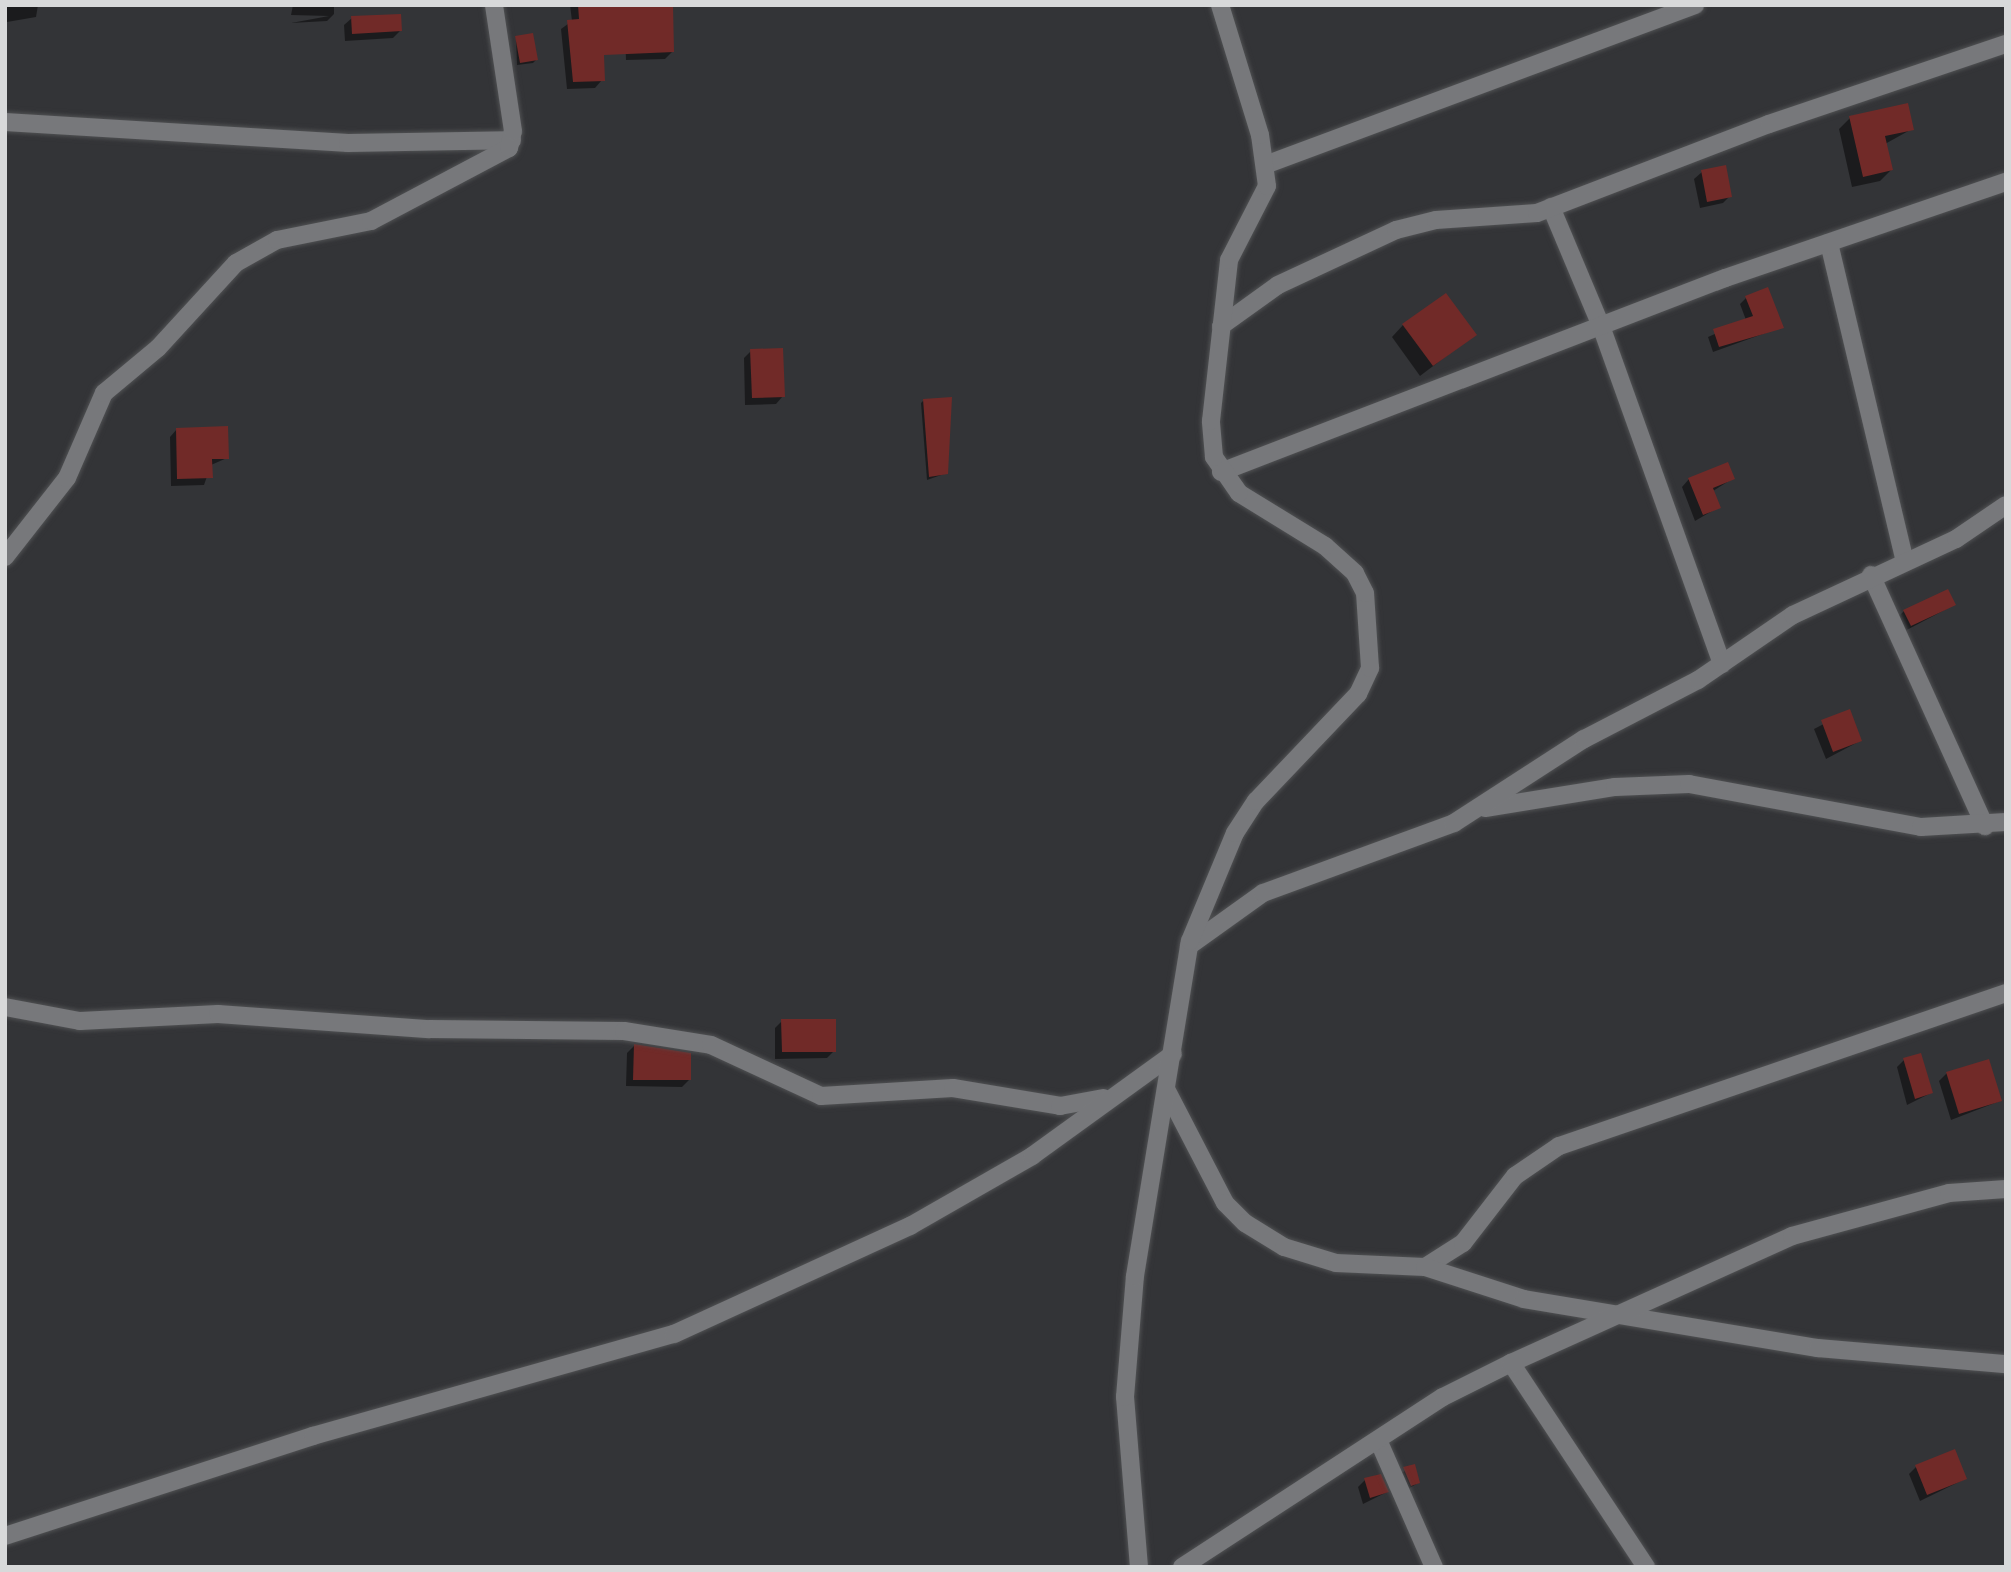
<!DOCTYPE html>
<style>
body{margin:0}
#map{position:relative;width:2011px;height:1572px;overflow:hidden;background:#333437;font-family:Merriweather,serif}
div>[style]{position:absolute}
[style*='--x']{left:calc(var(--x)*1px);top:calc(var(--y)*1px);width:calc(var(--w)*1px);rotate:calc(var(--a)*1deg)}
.shadow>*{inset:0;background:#0007}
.building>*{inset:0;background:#712a28}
.roads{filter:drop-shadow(0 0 2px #505153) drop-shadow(0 0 2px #505153)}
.street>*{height:18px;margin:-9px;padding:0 9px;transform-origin:9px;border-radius:9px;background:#77787b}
span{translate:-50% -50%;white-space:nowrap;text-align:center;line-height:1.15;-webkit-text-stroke:5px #1b1c1d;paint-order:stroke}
.frame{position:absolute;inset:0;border:7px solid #d8d9da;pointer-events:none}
</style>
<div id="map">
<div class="shadow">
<i style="clip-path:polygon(38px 5px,36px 17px,7px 22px,6px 5px)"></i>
<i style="clip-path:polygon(293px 5px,334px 5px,334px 14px,327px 21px,291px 23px,329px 16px,291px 15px)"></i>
<i style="clip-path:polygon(570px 5px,595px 5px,602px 80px,595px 88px,567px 89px,561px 29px,572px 21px)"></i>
<i style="clip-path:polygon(624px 6px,673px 51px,665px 59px,626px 60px)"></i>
<i style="clip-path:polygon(352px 18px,400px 31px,393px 38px,345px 41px,344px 25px)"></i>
<i style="clip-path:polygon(516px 37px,536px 60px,533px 63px,517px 65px)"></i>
<i style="clip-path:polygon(1850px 118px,1912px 129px,1885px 144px,1891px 170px,1880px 181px,1852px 187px,1839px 129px)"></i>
<i style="clip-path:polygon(1702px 172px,1730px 196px,1723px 203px,1700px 208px,1694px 179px)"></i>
<i style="clip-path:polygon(1746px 298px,1782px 327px,1713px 352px,1708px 337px,1746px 320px,1740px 304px)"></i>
<i style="clip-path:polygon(1403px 325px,1474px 335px,1420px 376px,1392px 337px)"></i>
<i style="clip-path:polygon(751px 351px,783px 396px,776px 404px,745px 405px,744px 358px)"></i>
<i style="clip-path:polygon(924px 400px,947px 473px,927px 480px,921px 403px)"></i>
<i style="clip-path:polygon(177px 429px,227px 458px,211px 465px,204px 485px,171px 486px,170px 437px)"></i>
<i style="clip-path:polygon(1689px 479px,1732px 479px,1713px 491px,1719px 507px,1695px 521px,1682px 487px)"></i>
<i style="clip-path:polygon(1954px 605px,1903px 632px,1897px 618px,1904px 611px)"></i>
<i style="clip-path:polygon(1849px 711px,1860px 741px,1826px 759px,1814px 729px)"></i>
<i style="clip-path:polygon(782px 1021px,834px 1051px,827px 1058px,775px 1059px,775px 1028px)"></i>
<i style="clip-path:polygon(634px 1046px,689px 1080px,682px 1087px,626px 1086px,627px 1053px)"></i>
<i style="clip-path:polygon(1904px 1060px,1931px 1093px,1907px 1105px,1897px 1067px)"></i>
<i style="clip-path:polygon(1947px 1073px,2000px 1101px,1951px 1120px,1939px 1081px)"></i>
<i style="clip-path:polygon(1414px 1466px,1418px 1483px,1403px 1492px,1396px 1476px)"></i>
<i style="clip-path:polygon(1916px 1467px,1965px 1479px,1920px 1501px,1909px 1474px)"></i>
<i style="clip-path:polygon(1365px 1480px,1387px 1492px,1363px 1504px,1358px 1487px)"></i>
</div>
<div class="building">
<i style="clip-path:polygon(578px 5px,673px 5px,674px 52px,604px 55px,605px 81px,573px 82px,567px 20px,579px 19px)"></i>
<i style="clip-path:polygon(401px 14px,402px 31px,352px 34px,351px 16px)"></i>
<i style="clip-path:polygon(533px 33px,538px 60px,520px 63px,515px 36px)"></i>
<i style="clip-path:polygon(1908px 103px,1914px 130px,1885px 136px,1893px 170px,1863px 177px,1849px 116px)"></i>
<i style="clip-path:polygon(1726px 165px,1732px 197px,1707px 202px,1701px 170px)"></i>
<i style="clip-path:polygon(1768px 287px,1784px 328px,1719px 347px,1713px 329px,1753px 316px,1745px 296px)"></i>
<i style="clip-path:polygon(1446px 293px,1477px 335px,1433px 366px,1402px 324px)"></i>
<i style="clip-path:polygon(783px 348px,785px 397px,752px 398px,750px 349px)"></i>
<i style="clip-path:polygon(952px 397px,948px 474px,929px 477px,923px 399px)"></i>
<i style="clip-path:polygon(228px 426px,229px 459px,212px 459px,213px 478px,177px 479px,176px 428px)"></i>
<i style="clip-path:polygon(1728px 462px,1735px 479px,1713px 488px,1721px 508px,1703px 515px,1688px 478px)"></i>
<i style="clip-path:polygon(1948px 589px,1956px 605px,1911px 626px,1903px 610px)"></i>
<i style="clip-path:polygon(1850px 709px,1862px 741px,1833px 752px,1821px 720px)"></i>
<i style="clip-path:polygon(781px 1019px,836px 1019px,836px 1052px,782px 1052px)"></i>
<i style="clip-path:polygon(634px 1044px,691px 1053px,691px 1080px,633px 1080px)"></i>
<i style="clip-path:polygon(1921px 1053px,1933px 1093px,1915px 1099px,1903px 1058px)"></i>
<i style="clip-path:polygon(1989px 1059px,2002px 1101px,1959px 1114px,1946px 1072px)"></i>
<i style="clip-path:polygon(1955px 1449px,1967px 1479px,1927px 1495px,1915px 1465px)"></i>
<i style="clip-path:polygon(1415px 1464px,1420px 1483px,1411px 1486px,1403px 1467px)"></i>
<i style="clip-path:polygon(1381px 1474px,1389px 1492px,1370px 1498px,1364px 1478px)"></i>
</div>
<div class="roads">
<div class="street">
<i style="--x:5;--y:122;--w:344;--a:3.5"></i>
<i style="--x:348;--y:143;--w:164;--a:-1"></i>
<i style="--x:1265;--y:165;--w:459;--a:-20.4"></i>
<i style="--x:1551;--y:207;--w:129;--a:67.2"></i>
<i style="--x:1601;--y:326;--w:359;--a:70.3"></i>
<i style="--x:1829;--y:243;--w:327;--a:76.6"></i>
<i style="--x:1221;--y:326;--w:70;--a:-35.7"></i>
<i style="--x:1278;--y:285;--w:130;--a:-25"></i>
<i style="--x:1396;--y:230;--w:41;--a:-14"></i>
<i style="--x:1436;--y:220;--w:101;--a:-4"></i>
<i style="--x:1537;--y:213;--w:248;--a:-21"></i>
<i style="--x:1769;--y:124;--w:250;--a:-18.7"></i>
<i style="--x:1221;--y:472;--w:540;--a:-21.05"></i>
<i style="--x:1725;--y:278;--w:297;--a:-18.9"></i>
<i style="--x:5;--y:557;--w:100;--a:-51.9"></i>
<i style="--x:67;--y:478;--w:93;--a:-66.5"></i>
<i style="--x:104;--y:393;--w:70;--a:-39.8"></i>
<i style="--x:158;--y:348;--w:115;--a:-47.5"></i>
<i style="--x:236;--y:263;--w:47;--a:-29.3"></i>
<i style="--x:277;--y:240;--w:96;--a:-11.4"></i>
<i style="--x:371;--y:221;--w:156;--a:-27.9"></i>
<i style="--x:509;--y:148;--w:17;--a:-77"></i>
<i style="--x:513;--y:131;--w:127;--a:-98.6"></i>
<i style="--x:1871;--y:575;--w:276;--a:65.6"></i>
<i style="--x:1485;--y:808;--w:132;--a:-9.2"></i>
<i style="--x:1615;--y:787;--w:74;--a:-2.3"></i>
<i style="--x:1689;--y:784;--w:236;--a:10.5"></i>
<i style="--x:1921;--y:827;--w:85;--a:-3.4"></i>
<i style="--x:1189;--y:946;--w:91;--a:-35.6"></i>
<i style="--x:1263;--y:893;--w:203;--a:-20.1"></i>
<i style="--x:1454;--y:823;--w:155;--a:-32.9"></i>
<i style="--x:1584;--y:739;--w:128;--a:-27.4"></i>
<i style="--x:1698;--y:680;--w:115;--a:-34.4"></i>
<i style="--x:1793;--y:615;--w:180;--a:-25"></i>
<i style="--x:1956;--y:539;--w:60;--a:-34.2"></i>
<i style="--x:5;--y:1007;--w:76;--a:10.6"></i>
<i style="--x:80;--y:1021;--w:138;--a:-2.9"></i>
<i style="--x:218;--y:1014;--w:212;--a:4.1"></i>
<i style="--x:429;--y:1029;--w:195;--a:0.6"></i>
<i style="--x:624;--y:1031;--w:88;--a:9.1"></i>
<i style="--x:711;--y:1045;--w:121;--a:24.9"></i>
<i style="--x:821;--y:1096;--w:132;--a:-3.5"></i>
<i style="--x:953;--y:1088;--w:109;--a:9.5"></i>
<i style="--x:1060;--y:1106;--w:44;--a:-10.5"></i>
<i style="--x:1167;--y:1091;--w:126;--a:62.6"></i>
<i style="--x:1225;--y:1203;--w:28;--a:45"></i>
<i style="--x:1245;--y:1223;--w:46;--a:31.6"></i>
<i style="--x:1284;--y:1247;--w:54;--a:17.1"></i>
<i style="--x:1336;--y:1263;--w:89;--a:2.6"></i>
<i style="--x:1425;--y:1267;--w:45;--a:-32.3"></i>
<i style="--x:1463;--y:1243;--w:85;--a:-52.2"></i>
<i style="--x:1515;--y:1176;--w:53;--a:-34.3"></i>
<i style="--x:1559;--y:1146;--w:472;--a:-18.9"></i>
<i style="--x:1425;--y:1267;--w:104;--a:17.9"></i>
<i style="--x:1524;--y:1299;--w:298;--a:9.5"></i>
<i style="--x:1818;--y:1348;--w:189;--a:4.9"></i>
<i style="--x:1511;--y:1363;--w:245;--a:56.5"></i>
<i style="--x:1379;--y:1442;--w:137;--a:66.3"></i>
<i style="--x:5;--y:1536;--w:324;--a:-18"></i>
<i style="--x:313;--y:1436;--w:375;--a:-15.8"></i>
<i style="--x:674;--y:1334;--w:260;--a:-24.6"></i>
<i style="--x:910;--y:1226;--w:141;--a:-29.8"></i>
<i style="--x:1032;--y:1156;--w:174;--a:-35.9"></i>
<i style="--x:1139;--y:1567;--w:171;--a:-94.7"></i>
<i style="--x:1125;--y:1397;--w:121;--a:-85.3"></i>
<i style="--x:1135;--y:1276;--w:339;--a:-80.7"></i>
<i style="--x:1190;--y:941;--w:117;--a:-67.4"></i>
<i style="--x:1235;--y:833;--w:38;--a:-57"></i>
<i style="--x:1256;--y:801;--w:148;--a:-46.4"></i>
<i style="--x:1358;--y:694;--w:29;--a:-65"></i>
<i style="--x:1370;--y:668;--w:75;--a:-93.8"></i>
<i style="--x:1365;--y:593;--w:22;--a:-117"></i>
<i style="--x:1355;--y:573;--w:40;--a:-138"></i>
<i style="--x:1325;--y:546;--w:101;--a:-148.4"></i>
<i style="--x:1239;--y:493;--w:44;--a:-124.8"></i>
<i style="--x:1214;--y:457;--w:36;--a:-95"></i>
<i style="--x:1211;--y:421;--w:162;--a:-83.6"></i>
<i style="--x:1229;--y:260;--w:83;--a:-62.8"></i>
<i style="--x:1267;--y:186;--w:51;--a:-97.8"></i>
<i style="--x:1260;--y:135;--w:136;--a:-107.1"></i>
<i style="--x:1182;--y:1567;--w:311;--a:-33.1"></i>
<i style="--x:1443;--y:1397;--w:76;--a:-26.6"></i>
<i style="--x:1511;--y:1363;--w:308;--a:-24.3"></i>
<i style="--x:1792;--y:1236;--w:163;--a:-15.3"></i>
<i style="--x:1949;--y:1193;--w:57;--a:-4"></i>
</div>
</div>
<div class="frame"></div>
</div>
